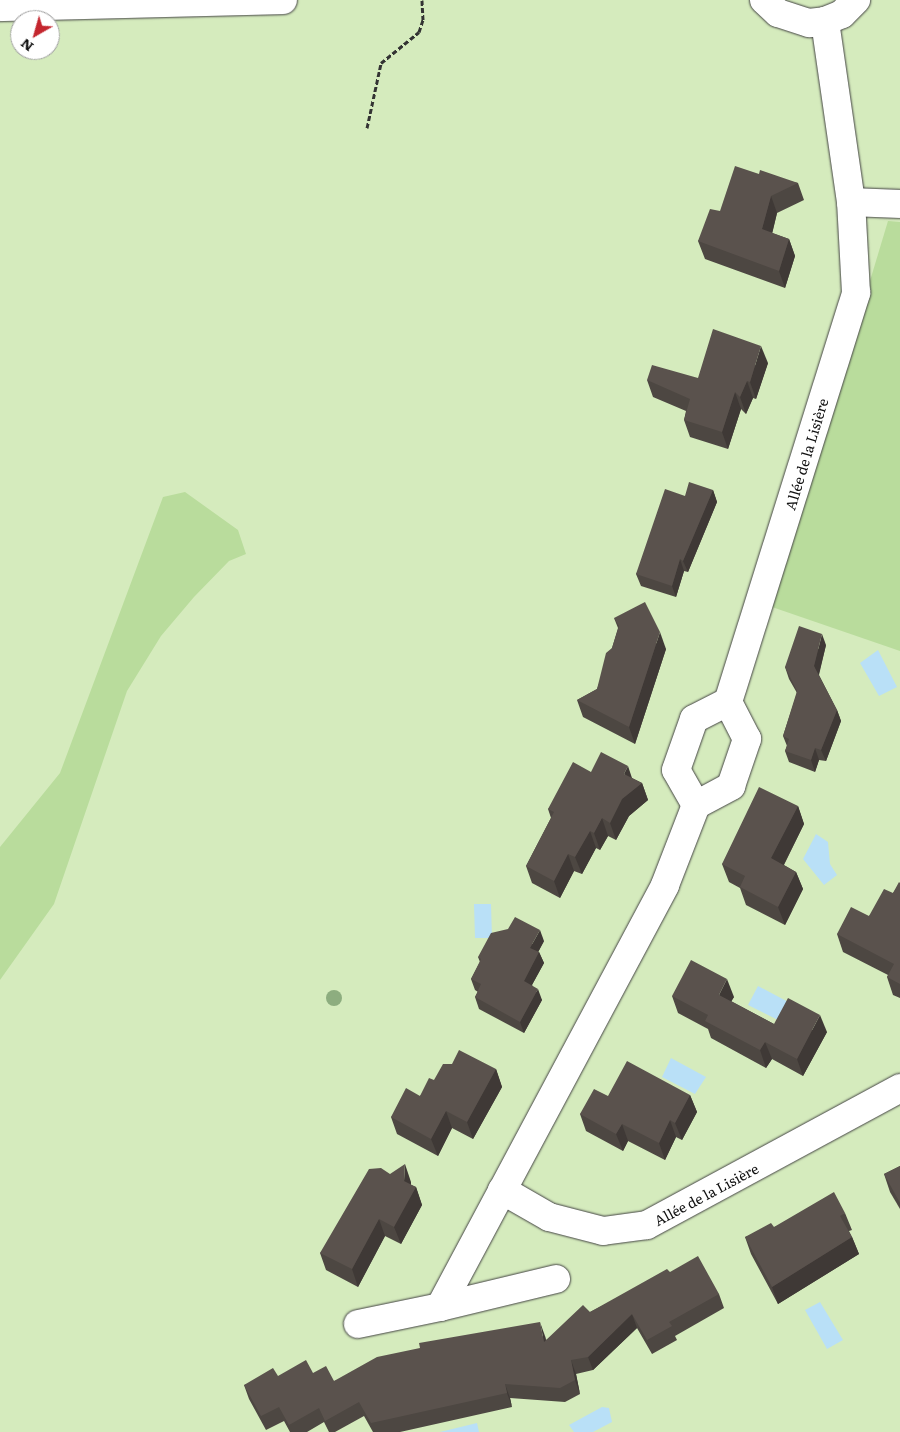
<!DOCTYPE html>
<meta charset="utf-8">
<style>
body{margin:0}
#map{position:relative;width:900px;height:1432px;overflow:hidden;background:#fffdf5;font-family:Literata,serif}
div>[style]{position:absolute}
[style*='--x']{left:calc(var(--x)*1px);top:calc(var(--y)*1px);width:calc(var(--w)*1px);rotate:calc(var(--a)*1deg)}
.green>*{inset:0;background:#d5ebbd}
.forest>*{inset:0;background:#b9dc9c}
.water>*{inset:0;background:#b9e0f7}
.path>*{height:3px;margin-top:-1.5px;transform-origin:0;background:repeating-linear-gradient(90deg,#333 0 5px,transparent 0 7.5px)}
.roads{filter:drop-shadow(0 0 1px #444) drop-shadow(0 0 1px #444)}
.minor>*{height:28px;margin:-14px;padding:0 14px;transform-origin:14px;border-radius:14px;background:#fff}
.trees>*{width:16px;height:16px;margin:-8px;border-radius:50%;background:#8dad7f}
.wall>*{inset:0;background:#4d4742}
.shaded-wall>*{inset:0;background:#3f3936}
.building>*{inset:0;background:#5a524d}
span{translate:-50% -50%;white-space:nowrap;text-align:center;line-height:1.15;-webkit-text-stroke:5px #fff;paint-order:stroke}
.street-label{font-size:14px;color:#111}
.north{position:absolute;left:10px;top:10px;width:50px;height:50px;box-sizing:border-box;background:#fff;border:1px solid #a0a0a0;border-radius:50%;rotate:218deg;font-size:14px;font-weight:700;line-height:20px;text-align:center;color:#111}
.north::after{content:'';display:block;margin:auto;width:18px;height:22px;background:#c4262e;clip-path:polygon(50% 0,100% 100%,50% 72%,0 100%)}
</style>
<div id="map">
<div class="green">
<i style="clip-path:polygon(evenodd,0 0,900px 0,900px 1432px,0 1432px,0 0,20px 20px,50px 20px,50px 50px,20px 50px,20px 20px)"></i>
</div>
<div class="forest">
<i style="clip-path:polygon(888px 221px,900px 222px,900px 651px,772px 607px)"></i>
<i style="clip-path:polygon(185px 492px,238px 530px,246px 554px,229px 561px,194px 597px,161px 636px,127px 691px,54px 904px,0 980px,0 847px,60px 773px,163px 497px)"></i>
</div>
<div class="water">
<i style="clip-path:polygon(878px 650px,897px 687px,879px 696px,860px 663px)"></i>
<i style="clip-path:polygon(816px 834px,828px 842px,830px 864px,837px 875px,824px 885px,803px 859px)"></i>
<i style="clip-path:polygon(474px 904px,491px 904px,492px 938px,475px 938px)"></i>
<i style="clip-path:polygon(758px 986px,792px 1004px,782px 1022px,748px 1005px)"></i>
<i style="clip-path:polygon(671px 1058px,706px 1077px,695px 1094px,662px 1077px)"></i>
<i style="clip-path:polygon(820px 1302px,843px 1340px,827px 1349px,805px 1310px)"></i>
<i style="clip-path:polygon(602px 1407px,609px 1408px,612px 1422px,593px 1432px,574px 1432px,569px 1425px)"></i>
<i style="clip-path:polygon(477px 1423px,479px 1432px,440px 1432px)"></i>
</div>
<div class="path">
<i style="--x:367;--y:128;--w:66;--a:-77.8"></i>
<i style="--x:381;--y:63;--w:49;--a:-39.2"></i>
<i style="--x:419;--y:32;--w:13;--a:-72"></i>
<i style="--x:423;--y:20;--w:20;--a:-93"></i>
</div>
<div class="roads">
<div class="minor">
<i style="--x:764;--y:0;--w:19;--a:43"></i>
<i style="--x:778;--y:13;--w:33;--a:18"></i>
<i style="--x:809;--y:23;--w:16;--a:-7"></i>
<i style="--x:825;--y:21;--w:18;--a:-22"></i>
<i style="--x:842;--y:14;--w:20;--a:-45"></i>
<i style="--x:0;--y:7;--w:283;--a:-1.4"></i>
<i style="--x:851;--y:202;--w:49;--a:2.3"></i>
<i style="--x:696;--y:805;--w:40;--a:-119.7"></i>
<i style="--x:676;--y:770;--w:54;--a:-70.6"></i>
<i style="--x:694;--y:719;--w:38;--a:-27"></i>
<i style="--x:502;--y:1190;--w:54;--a:29.9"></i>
<i style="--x:549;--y:1217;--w:56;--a:14.5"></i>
<i style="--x:603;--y:1231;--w:44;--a:-7.8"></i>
<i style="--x:647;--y:1225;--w:288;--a:-28.4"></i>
<i style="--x:556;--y:1279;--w:119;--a:166.4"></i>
<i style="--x:440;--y:1307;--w:478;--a:-61.9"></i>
<i style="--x:665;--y:885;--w:86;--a:-68.8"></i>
<i style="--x:696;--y:805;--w:40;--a:-28"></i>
<i style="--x:731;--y:786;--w:50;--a:-71.2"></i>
<i style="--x:747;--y:739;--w:42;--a:-117.2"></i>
<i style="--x:728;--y:702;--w:429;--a:-72.6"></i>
<i style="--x:856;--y:293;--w:91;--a:-93.1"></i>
<i style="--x:851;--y:202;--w:183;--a:-98.2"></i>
<i style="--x:358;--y:1324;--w:84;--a:-11.7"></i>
</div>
</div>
<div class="trees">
<i style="left:334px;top:998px"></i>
</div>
<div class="wall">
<i style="clip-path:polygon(759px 174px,798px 183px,804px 200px,777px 213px,772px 233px,789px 239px,795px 256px,785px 288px,705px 259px,698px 241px)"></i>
<i style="clip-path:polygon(768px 363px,756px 399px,753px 398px,746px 414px,741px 409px,728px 449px,690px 437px,684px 420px,686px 411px,653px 397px,647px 380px,698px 378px)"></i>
<i style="clip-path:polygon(713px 490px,717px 502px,688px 572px,684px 571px,676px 597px,641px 586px,636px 574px,685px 496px)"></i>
<i style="clip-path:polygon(614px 618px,666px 649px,635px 744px,583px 717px,577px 700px,597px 689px,612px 648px,618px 628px)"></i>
<i style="clip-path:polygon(826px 645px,819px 675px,837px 710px,841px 721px,826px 761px,819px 760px,815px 772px,789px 762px,785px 751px,787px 746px,783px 736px,797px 693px,789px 679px,785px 667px)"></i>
<i style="clip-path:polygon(591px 772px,632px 778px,642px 783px,648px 800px,629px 816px,616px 840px,608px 836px,600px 850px,596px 848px,582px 874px,574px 871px,560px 898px,532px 883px,526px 866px,551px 818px,548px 809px)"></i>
<i style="clip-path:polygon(798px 806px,804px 824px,784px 865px,796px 872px,803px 889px,785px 925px,746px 905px,740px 888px,729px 882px,722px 864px)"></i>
<i style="clip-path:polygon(900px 883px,900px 998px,893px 995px,887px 977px,888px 975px,843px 952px,837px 934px,869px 916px,893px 893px)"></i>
<i style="clip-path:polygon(544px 941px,538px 952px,539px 952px,544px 963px,532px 985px,542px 1000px,524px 1033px,479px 1009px,475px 997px,478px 992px,475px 990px,471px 979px,480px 962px,478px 957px)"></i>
<i style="clip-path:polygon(672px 996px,734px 997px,731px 1001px,774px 1024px,827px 1032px,803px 1076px,772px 1059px,766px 1068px,711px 1038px,708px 1029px,678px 1013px)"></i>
<i style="clip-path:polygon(496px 1069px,502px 1087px,473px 1139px,452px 1128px,438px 1156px,397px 1134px,391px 1117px,420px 1096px,434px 1080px)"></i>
<i style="clip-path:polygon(690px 1095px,697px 1112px,682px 1140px,676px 1137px,665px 1160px,628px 1141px,623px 1151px,586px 1131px,580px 1114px,608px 1096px)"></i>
<i style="clip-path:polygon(900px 1166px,900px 1209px,890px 1192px,884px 1174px)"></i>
<i style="clip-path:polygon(411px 1182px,411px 1185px,416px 1187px,422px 1205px,401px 1244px,385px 1236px,358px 1287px,326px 1270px,320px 1253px)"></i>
<i style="clip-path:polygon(845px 1213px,852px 1230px,849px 1231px,852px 1237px,859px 1254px,778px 1304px,751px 1254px,745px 1237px,774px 1227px)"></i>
<i style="clip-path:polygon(670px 1272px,719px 1294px,724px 1308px,675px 1336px,677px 1340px,652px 1354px,637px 1328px,593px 1370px,576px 1374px,580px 1394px,565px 1402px,510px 1398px,512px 1407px,400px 1432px,373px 1432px,364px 1416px,335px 1432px,329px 1432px,324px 1422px,307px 1432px,290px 1432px,284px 1421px,266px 1430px,249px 1399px,244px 1385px,278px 1376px,313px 1373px,334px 1381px,545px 1336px,546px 1340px,590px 1312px)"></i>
</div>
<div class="shaded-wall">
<i style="clip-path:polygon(771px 196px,777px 213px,769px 247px,762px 229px)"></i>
<i style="clip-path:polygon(789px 239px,795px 256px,785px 288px,779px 271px)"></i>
<i style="clip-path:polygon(761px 346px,768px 363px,756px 399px,750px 382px)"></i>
<i style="clip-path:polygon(747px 381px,753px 398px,746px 414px,740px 397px)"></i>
<i style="clip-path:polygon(735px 392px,741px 409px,728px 449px,722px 432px)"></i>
<i style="clip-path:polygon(713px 490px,717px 502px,688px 572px,683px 561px)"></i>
<i style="clip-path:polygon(680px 559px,684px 571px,676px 597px,672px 586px)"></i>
<i style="clip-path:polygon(660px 632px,666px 649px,635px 744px,629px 727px)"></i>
<i style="clip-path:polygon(822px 634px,826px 645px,818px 677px,814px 666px)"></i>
<i style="clip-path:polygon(837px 710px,841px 721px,826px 761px,821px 750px)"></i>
<i style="clip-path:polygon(815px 748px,819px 760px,815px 772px,811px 760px)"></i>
<i style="clip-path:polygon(628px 766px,634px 784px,624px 774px)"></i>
<i style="clip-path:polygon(642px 783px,648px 800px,629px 816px,616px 840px,610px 823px,622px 799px)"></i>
<i style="clip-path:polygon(798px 806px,804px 824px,778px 876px,771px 858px)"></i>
<i style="clip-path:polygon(602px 818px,608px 836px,600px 850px,594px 833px)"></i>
<i style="clip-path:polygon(590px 831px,596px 848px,582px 874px,575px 857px)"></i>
<i style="clip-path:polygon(568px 854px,574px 871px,560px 898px,554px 881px)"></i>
<i style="clip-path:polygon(796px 872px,803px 889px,785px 925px,778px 907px)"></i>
<i style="clip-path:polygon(540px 930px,544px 941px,534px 960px,530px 948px)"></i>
<i style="clip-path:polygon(539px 952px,544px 963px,528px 992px,524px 981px)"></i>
<i style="clip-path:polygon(727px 979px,734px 997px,725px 1012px,719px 995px)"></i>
<i style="clip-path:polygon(538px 989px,542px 1000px,524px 1033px,520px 1022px)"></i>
<i style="clip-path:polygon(820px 1015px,827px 1032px,803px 1076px,797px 1059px)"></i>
<i style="clip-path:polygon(765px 1042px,772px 1059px,766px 1068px,760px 1050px)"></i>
<i style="clip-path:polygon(496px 1069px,502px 1087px,473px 1139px,467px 1122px)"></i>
<i style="clip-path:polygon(690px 1095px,697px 1112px,682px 1140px,675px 1123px)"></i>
<i style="clip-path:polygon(446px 1111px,452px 1128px,438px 1156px,431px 1139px)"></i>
<i style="clip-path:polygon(670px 1120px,676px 1137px,665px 1160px,659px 1143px)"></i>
<i style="clip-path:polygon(622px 1124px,628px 1141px,623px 1151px,616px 1134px)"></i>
<i style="clip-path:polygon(405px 1164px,411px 1182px,410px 1197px,416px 1187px,422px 1205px,401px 1244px,394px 1227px,404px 1181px)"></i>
<i style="clip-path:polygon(379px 1219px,385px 1236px,358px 1287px,352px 1269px)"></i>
<i style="clip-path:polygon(852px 1237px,859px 1254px,778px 1304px,772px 1287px)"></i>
<i style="clip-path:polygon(632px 1314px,637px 1328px,593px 1370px,588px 1357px)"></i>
<i style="clip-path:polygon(540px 1322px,545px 1336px,549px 1356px,544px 1342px)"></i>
<i style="clip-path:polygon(571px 1360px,576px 1374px,580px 1394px,575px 1380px)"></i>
<i style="clip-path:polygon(505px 1384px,510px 1398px,512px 1407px,507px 1393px)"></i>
</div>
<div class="building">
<i style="clip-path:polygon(735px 166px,759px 174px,760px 170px,798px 183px,771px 196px,762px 229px,789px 239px,779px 271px,698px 241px,710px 209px,720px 211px)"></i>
<i style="clip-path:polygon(713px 329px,761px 346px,750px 382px,747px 381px,740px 397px,735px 392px,722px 432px,684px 420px,690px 399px,647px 380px,652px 365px,698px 378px)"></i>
<i style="clip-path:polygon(689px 482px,713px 490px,683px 561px,680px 559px,672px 586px,636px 574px,665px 489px,685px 496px)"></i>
<i style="clip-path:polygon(645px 602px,660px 632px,629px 727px,577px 700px,597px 689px,606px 653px,612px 648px,619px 626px,614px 618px)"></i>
<i style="clip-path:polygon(799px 626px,822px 634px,814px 666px,837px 710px,821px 750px,815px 748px,811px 760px,785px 751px,789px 739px,783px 736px,797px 691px,785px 667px)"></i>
<i style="clip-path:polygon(601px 752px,628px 766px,624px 774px,642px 783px,622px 799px,610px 823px,602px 818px,594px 833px,590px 831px,575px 857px,568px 854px,554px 881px,526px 866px,554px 812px,548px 809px,573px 762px,591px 772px)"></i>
<i style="clip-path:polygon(759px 787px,798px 806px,771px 858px,796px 872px,778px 907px,740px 887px,745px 876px,722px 864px)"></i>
<i style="clip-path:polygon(899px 882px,900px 883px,900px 984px,887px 977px,894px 964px,837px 934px,851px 907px,869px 916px,884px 889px,893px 893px)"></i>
<i style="clip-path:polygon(515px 917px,540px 930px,530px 948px,539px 952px,524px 981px,538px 989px,520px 1022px,475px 997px,481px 984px,471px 979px,481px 959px,478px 957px,491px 933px,508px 929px)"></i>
<i style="clip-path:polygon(691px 960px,727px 979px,719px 995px,774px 1024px,788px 998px,820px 1015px,797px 1059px,765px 1042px,760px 1050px,705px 1021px,708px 1015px,672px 996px)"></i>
<i style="clip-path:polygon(459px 1050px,496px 1069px,467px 1122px,446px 1111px,431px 1139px,391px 1117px,406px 1088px,420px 1096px,429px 1078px,434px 1080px,443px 1064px,452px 1064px)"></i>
<i style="clip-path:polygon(627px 1061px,690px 1095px,675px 1123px,670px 1120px,659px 1143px,622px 1124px,616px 1134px,580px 1114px,594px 1089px,608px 1096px)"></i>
<i style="clip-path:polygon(405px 1164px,404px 1181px,416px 1187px,394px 1227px,379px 1219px,352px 1269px,320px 1253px,369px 1169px,381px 1168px,390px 1174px)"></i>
<i style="clip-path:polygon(900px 1166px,900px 1203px,884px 1174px)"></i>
<i style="clip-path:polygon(834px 1192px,845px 1213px,840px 1216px,852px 1237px,772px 1287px,745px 1237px,771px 1223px,774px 1227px)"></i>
<i style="clip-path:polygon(698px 1256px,719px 1294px,669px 1322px,672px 1326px,647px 1340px,632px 1314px,588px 1357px,571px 1360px,575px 1380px,560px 1388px,505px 1384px,507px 1393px,371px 1423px,359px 1402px,325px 1421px,319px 1408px,289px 1425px,279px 1407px,261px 1416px,244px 1385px,273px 1368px,278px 1376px,306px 1360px,313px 1373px,326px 1366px,334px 1381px,377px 1357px,420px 1348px,419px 1343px,540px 1322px,544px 1342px,583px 1305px,590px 1312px,667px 1269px,670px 1272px)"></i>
</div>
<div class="street-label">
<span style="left:806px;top:454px;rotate:-73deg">Allée de la Lisière</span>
<span style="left:706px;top:1194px;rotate:-28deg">Allée de la Lisière</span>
</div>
<div class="north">N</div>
</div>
